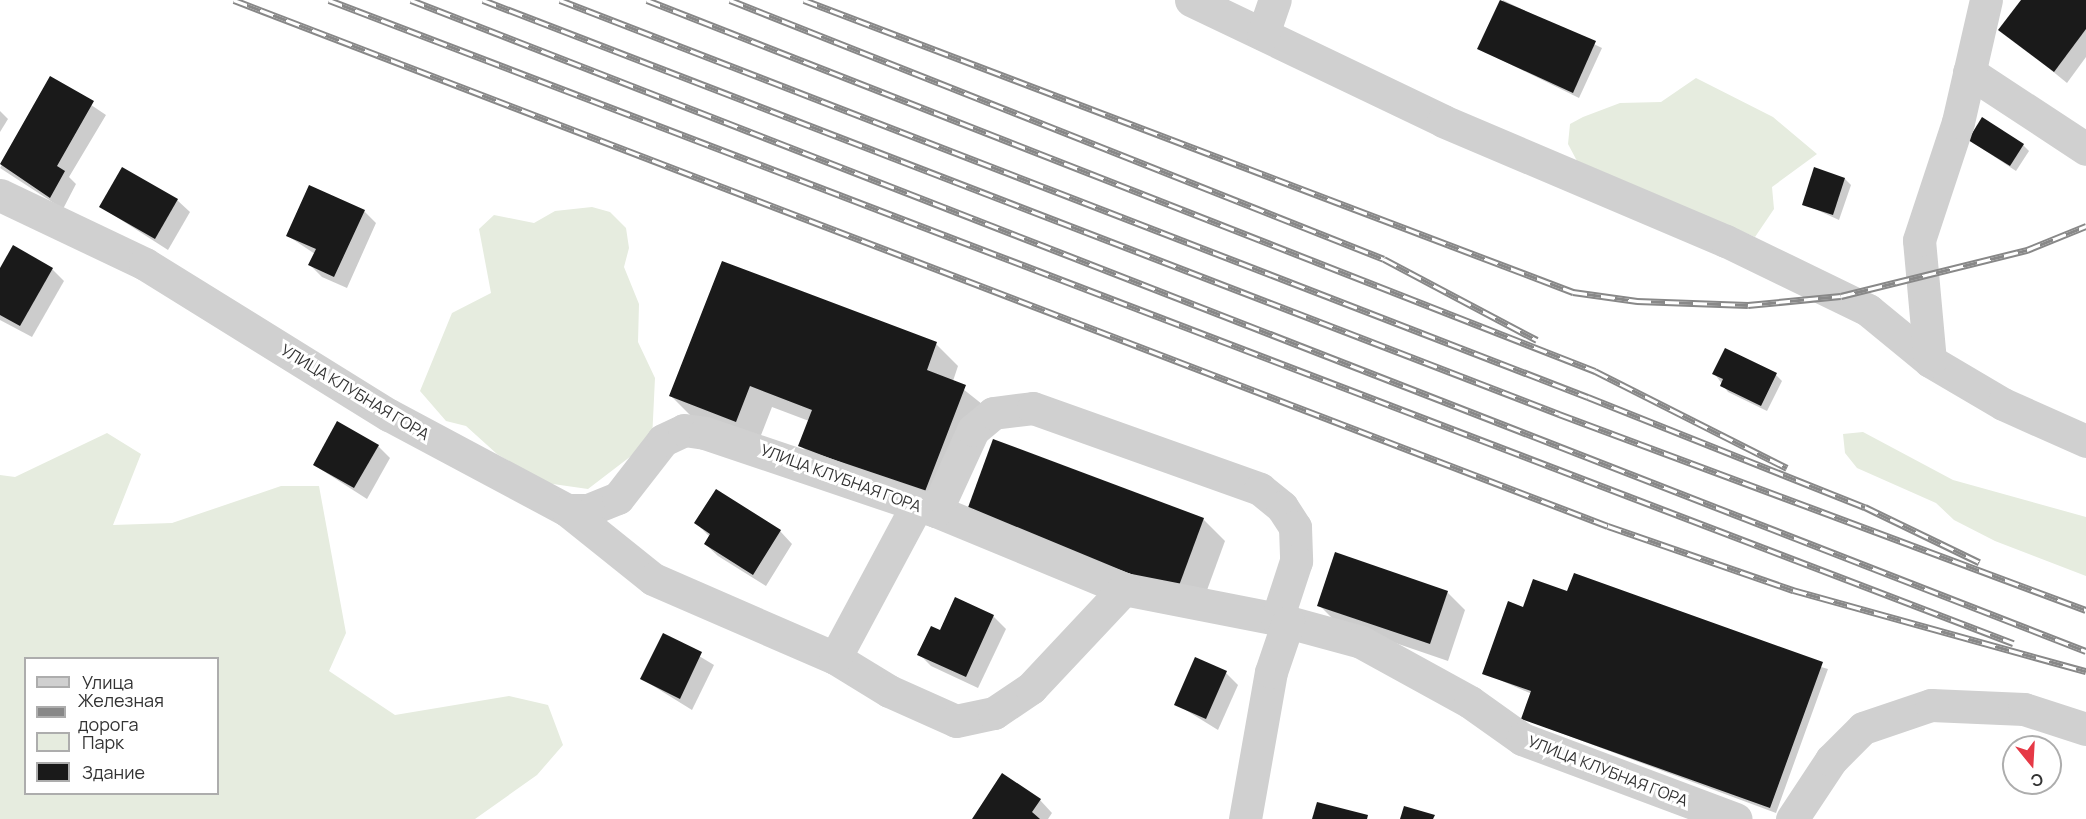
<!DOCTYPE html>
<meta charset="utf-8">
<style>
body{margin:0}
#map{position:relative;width:2086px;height:819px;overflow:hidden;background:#fff;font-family:Manrope,sans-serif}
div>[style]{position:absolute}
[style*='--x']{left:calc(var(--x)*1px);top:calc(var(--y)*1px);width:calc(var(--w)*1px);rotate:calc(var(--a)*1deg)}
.green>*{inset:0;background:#e6ecdf}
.shadow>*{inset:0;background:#0003}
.building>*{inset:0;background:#1a1a1a}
.minor>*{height:33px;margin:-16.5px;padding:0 16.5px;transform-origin:16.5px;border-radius:16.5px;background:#d0d0d0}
.rail>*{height:7px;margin-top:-3.5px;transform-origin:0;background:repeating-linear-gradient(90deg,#fff 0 14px,#888 0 28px);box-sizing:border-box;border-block:2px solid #888}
span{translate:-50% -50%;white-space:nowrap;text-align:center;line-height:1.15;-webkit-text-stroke:6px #fff;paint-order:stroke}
.street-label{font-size:16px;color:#333}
.legend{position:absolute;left:24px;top:657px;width:195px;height:138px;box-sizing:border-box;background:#fff;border:2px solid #adadad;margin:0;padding:8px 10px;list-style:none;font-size:18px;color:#333}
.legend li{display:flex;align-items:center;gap:12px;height:30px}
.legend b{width:30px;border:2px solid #adadad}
.north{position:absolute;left:2002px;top:735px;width:60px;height:60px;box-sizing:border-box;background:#fff;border:2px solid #adadad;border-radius:50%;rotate:162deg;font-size:16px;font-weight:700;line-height:24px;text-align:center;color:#333}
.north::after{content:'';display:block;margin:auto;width:21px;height:27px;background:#e63946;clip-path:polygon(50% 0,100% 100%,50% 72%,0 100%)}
</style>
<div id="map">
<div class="green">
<i style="clip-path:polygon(1696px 78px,1773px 117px,1817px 154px,1772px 187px,1774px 209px,1755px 237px,1577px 161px,1568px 144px,1570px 124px,1583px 117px,1620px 103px,1661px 102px)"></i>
<i style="clip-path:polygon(592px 207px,610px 212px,626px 228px,629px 248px,624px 267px,639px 304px,638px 342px,655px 378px,652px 440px,588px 489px,546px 483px,497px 454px,466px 426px,446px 421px,420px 391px,452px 313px,491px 293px,479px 229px,494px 215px,534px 223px,555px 211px)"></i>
<i style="clip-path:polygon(1863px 432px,1953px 480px,2086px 517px,2086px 576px,1995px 541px,1954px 520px,1936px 503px,1857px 468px,1845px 453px,1843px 434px)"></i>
<i style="clip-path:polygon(evenodd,107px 433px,141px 454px,113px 525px,172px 523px,281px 486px,319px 486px,346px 633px,329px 671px,395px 715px,509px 696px,548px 705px,563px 745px,537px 775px,475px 819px,0 819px,0 475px,15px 477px,107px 433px,218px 658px,218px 794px,26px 794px,26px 658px,218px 658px)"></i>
</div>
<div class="shadow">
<i style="clip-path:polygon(1503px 0,1602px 48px,1579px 98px,1479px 49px)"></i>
<i style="clip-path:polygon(2023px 0,2086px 2px,2086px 57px,2067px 83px,2030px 53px)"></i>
<i style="clip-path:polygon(51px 78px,106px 115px,69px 177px,76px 184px,63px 209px,0 168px)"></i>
<i style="clip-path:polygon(0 111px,8px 119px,0 132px)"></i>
<i style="clip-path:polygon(1969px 140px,2023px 145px,2029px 151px,2016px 171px)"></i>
<i style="clip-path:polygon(1845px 179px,1851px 185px,1839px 220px,1804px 204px)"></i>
<i style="clip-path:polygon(177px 200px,190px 212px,168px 250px,101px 207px)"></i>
<i style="clip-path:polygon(364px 211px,376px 223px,347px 288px,322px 277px,310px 265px,315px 254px,288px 236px)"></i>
<i style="clip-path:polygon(723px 263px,936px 344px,958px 366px,953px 381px,987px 408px,946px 514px,822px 467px,800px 445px,809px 421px,772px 407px,758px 443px,693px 418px,671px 396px)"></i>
<i style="clip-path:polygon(52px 269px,64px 281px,32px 337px,0 320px,0 271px)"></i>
<i style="clip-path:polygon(1714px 373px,1776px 375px,1782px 381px,1767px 411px,1728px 392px)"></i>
<i style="clip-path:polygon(378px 446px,390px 458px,367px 499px,314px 465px)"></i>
<i style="clip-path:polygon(967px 512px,1203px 519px,1225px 541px,1199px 612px)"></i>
<i style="clip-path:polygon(696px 523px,780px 531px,792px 544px,766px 586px,718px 556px,705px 544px,710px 537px)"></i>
<i style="clip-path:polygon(1447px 592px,1465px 610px,1448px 661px,1337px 623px,1319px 605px)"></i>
<i style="clip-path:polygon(1568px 593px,1828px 669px,1776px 813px,1523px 719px,1532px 694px,1484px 673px,1524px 609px)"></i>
<i style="clip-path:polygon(993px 616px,1006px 629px,978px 688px,931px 666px,919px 654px,941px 632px)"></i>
<i style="clip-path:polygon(664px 635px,714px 665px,692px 710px,642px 679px)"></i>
<i style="clip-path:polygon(1226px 673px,1238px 685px,1218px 730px,1176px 704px)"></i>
<i style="clip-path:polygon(1040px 800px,1052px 813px,1048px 819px,973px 819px)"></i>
</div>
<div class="building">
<i style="clip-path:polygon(1500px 0,1596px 41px,1573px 93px,1477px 49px)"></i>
<i style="clip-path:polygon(2021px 0,2086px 0,2086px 29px,2054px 72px,1998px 30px)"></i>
<i style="clip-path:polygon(50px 76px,94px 101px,57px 166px,65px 171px,50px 198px,0 164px)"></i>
<i style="clip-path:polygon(1982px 117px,2024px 144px,2010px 166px,1968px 140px)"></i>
<i style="clip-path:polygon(122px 167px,178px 199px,155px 239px,99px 207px)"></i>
<i style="clip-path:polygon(1814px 167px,1845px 178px,1833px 215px,1802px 205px)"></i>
<i style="clip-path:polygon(309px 185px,365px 210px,334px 277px,308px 265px,316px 249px,286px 236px)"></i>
<i style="clip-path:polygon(13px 245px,53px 268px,20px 326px,0 315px,0 268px)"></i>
<i style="clip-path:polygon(722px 261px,937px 342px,927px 370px,966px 385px,924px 494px,798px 446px,812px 410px,750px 386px,736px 422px,669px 396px)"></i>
<i style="clip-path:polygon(1725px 348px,1777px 373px,1761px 406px,1720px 386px,1723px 379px,1712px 374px)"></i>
<i style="clip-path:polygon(337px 421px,379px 445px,354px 488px,313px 465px)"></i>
<i style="clip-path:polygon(993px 439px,1204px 518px,1177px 591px,966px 513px)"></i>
<i style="clip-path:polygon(716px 489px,781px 530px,753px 575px,704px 544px,710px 534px,694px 523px)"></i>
<i style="clip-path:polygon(1335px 552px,1448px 591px,1430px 644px,1317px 606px)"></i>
<i style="clip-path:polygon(1574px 573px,1823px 662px,1770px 808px,1521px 719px,1531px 691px,1482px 674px,1508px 601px,1523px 607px,1533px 579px,1567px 591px)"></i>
<i style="clip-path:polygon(955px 597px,994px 615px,966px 677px,917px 655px,931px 626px,940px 630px)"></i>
<i style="clip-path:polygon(663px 633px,702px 652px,680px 699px,640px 679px)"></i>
<i style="clip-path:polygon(1195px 657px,1227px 671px,1206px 719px,1174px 705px)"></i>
<i style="clip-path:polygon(1002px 773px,1041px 799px,1032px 812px,1040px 819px,972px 819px)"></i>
<i style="clip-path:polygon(1317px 802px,1368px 815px,1367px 819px,1312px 819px)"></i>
<i style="clip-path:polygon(1404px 806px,1435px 815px,1433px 819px,1400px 819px)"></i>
</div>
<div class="minor">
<i style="--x:1191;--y:0;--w:280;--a:25.6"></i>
<i style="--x:1443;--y:121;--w:307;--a:23"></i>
<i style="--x:1726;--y:241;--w:158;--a:25.9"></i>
<i style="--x:1868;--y:310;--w:80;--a:39.4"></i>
<i style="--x:1930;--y:361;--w:85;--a:30.5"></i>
<i style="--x:2003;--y:404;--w:91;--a:24"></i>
<i style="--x:1263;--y:34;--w:36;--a:-71"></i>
<i style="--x:1969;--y:72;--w:140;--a:33.3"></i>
<i style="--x:0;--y:195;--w:161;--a:25.4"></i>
<i style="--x:145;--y:264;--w:287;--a:31.8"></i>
<i style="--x:389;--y:415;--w:202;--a:28.1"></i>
<i style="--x:567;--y:510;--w:21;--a:0"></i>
<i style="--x:588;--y:510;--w:32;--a:-22"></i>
<i style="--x:618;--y:498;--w:73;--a:-52.2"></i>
<i style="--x:663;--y:440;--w:23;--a:-25"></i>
<i style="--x:684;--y:430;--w:21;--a:8"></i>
<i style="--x:705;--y:433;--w:244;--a:18.7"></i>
<i style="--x:936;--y:511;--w:204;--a:22.5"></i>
<i style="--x:1124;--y:589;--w:156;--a:11.1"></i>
<i style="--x:1277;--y:619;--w:87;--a:15.3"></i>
<i style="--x:1361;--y:642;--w:124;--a:28.8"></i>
<i style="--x:1470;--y:702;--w:64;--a:35.4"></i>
<i style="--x:1522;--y:739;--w:228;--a:20.5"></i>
<i style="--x:1930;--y:361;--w:121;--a:-95.2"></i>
<i style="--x:1919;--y:240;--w:124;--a:-71.7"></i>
<i style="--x:1958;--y:122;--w:125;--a:-77.1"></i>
<i style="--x:567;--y:510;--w:110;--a:38.7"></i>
<i style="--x:653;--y:579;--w:198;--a:23.5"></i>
<i style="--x:835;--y:658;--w:63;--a:31.4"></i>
<i style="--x:889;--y:691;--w:73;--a:24.1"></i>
<i style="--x:956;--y:721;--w:39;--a:-12"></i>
<i style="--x:994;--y:713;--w:45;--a:-34"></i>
<i style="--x:1031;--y:688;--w:136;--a:-46.8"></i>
<i style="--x:936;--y:511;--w:89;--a:-65.4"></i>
<i style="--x:973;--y:430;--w:26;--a:-40"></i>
<i style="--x:993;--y:413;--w:40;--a:-7.1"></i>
<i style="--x:1033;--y:408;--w:241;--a:19.6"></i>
<i style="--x:1260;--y:489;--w:28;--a:39"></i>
<i style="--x:1282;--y:507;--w:24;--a:57"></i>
<i style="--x:1295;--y:527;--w:34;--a:88"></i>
<i style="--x:1296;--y:561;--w:61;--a:108.1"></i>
<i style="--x:835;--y:658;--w:171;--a:-61.8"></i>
<i style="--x:1245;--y:819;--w:149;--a:-80"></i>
<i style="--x:1271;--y:672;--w:53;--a:-71.2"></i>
<i style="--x:1792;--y:819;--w:71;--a:-56.5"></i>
<i style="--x:1831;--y:760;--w:45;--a:-45"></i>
<i style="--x:1863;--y:728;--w:72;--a:-18.7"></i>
<i style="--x:1931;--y:705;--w:93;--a:2.5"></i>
<i style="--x:2024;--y:709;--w:65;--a:17.9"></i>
</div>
<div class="rail">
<i style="--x:234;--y:0;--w:1471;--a:20.95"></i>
<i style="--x:1608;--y:526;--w:196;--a:19.1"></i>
<i style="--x:1793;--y:590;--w:304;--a:15.5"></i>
<i style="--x:329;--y:0;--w:1803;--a:20.9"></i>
<i style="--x:411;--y:0;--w:1797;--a:21.24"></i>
<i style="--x:483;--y:0;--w:1153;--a:21.04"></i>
<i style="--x:1559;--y:414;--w:562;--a:20.4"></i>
<i style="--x:560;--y:0;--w:1102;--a:21.12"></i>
<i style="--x:1588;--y:397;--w:298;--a:21.7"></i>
<i style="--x:1865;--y:507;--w:127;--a:25.8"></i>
<i style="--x:647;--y:0;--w:1018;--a:21.37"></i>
<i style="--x:1595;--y:371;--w:215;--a:26.8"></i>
<i style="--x:730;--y:0;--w:703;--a:21.6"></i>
<i style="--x:1384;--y:259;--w:173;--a:27.9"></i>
<i style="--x:804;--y:0;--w:823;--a:20.79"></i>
<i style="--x:1573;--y:292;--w:65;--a:8"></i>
<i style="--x:1637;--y:301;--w:111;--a:2.1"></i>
<i style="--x:1748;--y:305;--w:93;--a:-5.5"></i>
<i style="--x:1841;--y:296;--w:192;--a:-13.9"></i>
<i style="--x:2027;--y:250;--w:64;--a:-22.1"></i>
</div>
<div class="street-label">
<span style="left:355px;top:392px;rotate:31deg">УЛИЦА КЛУБНАЯ ГОРА</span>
<span style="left:841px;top:478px;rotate:20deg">УЛИЦА КЛУБНАЯ ГОРА</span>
<span style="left:1608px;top:771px;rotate:21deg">УЛИЦА КЛУБНАЯ ГОРА</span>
</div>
<ul class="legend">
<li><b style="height:8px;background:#d0d0d0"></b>Улица</li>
<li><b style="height:8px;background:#888"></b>Железная дорога</li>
<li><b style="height:16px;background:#e6ecdf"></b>Парк</li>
<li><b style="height:16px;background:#1a1a1a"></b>Здание</li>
</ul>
<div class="north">С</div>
</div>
